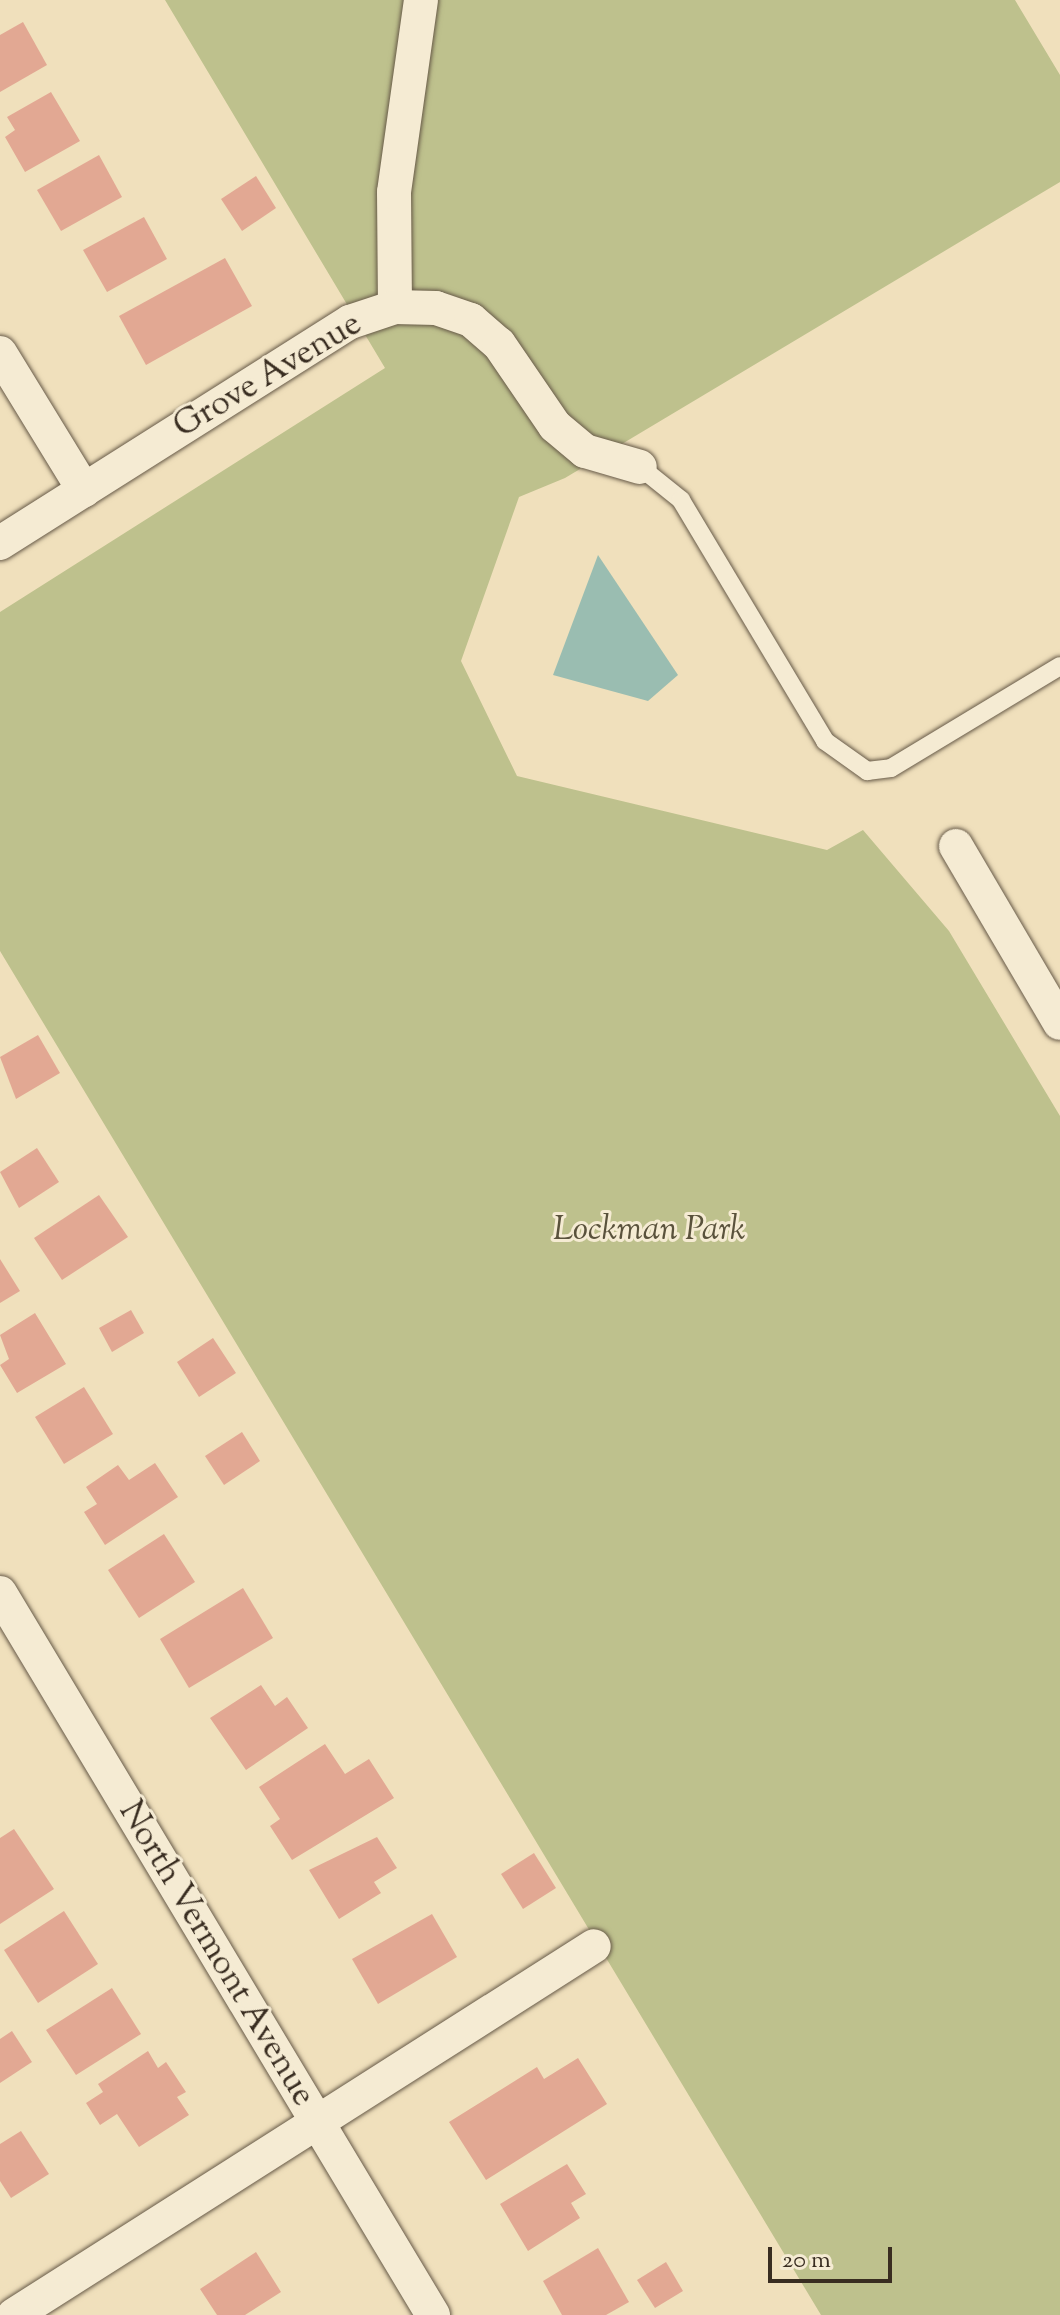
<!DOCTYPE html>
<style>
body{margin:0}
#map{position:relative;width:1060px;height:2315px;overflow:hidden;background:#f0e0bc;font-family:"Sorts Mill Goudy",serif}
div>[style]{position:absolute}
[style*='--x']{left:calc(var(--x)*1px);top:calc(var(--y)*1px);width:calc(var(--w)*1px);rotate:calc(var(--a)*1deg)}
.green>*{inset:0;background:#bec18d}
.water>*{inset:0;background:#9abdb1}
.building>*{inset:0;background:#e2a893}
.roads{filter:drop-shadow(0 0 2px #675a48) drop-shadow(0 0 2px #675a48)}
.lane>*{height:18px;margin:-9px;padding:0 9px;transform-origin:9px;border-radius:9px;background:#f5ebd3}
.street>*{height:34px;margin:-17px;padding:0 17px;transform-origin:17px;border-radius:17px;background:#f5ebd3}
span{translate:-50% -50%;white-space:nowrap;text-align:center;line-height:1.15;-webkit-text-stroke:6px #f5ebd3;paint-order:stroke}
.street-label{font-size:34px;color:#392d21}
.park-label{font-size:34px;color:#5a523c;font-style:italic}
.scale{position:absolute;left:768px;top:2247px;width:124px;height:36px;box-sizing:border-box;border:4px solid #392d21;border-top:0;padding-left:10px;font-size:24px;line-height:28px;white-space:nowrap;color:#392d21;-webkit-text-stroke:6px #f5ebd3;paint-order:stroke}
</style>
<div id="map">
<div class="green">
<i style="clip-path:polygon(165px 0,1015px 0,1060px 75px,1060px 182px,565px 478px,519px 497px,461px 661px,517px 776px,827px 850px,863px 830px,949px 931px,1060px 1116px,1060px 2315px,821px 2315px,0 951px,0 612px,385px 368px)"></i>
</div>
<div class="water">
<i style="clip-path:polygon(598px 555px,678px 675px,648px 701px,553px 675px)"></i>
</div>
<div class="building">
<i style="clip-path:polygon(23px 22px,47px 65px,0 92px,0 35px)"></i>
<i style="clip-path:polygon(51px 92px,80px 141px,25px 172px,5px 137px,15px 130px,7px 117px)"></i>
<i style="clip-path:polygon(99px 155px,122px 197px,61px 231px,37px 190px)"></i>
<i style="clip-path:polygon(256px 176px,276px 208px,242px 231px,221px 199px)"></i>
<i style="clip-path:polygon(144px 217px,167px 259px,107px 292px,83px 250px)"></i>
<i style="clip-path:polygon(225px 258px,252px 306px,146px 365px,119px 316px)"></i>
<i style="clip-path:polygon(38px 1035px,60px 1073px,16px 1099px,0 1057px)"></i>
<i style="clip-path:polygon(37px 1148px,59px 1182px,19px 1208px,0 1172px)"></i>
<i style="clip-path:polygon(99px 1195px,128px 1237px,62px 1280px,34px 1238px)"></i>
<i style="clip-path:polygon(0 1259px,20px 1291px,0 1303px)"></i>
<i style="clip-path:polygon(131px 1310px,144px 1333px,112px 1352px,99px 1328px)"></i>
<i style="clip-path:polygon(35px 1313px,66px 1364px,17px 1393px,0 1365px,9px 1359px,0 1335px)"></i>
<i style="clip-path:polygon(213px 1338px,236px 1373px,199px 1397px,177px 1362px)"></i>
<i style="clip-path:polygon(84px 1387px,113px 1434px,64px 1464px,35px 1417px)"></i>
<i style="clip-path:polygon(242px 1432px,260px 1461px,224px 1485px,205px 1456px)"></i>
<i style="clip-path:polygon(155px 1463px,178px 1497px,105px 1545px,84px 1512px,97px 1504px,86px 1487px,118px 1465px,129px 1480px)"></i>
<i style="clip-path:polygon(164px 1534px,195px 1582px,139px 1618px,108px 1570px)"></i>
<i style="clip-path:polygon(243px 1588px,273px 1638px,189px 1688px,160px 1639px)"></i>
<i style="clip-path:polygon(261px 1685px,275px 1706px,287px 1697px,308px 1728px,246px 1770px,210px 1718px)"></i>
<i style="clip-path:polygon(325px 1744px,345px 1774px,369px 1759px,394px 1798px,292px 1860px,270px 1826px,280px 1819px,259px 1787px)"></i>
<i style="clip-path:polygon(14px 1829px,54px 1889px,0 1924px,0 1838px)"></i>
<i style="clip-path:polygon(377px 1837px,397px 1868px,374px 1882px,381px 1893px,339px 1919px,309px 1870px)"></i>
<i style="clip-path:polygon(534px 1853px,556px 1888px,523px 1909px,501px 1874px)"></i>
<i style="clip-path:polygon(64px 1911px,98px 1964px,38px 2003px,4px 1950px)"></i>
<i style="clip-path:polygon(432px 1914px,457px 1957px,378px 2004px,352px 1959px)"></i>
<i style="clip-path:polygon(112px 1988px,141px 2034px,76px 2075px,46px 2030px)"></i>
<i style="clip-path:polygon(12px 2031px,32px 2062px,0 2083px,0 2039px)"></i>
<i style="clip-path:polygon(148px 2051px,158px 2068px,166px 2062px,186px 2092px,177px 2097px,189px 2115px,139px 2147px,117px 2114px,100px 2125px,86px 2103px,103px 2092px,98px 2084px)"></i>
<i style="clip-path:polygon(578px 2058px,607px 2104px,486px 2180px,449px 2122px,537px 2067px,544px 2079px)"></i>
<i style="clip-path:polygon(21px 2131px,49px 2174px,11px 2198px,0 2181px,0 2144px)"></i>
<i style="clip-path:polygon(567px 2164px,586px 2194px,571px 2203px,580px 2218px,528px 2251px,500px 2204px)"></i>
<i style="clip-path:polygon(598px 2248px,629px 2302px,606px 2315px,562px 2315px,543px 2281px)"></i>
<i style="clip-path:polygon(256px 2252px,281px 2292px,245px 2315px,217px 2315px,200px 2289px)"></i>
<i style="clip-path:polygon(666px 2262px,683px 2291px,655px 2308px,637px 2280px)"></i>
</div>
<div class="roads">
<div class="lane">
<i style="--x:640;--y:467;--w:53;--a:38.8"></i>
<i style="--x:681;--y:500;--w:281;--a:59.1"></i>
<i style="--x:825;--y:741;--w:52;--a:35.5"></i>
<i style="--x:867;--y:771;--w:24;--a:-7"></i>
<i style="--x:891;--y:768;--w:197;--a:-31.1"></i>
</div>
<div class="street">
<i style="--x:395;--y:307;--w:115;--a:-90.5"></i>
<i style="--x:394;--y:192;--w:194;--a:-82"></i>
<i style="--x:0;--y:353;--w:161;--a:58.5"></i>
<i style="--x:0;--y:543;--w:414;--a:-32.3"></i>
<i style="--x:350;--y:322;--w:47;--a:-18.4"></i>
<i style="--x:395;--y:307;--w:41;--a:1.4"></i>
<i style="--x:436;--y:308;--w:37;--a:19"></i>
<i style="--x:471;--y:320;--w:37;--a:41"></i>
<i style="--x:499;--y:344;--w:99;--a:55.7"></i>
<i style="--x:555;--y:426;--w:39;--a:40"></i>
<i style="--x:585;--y:451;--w:57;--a:16.2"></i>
<i style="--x:956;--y:846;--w:205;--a:59.6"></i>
<i style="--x:0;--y:1593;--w:842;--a:59.05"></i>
<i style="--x:14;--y:2315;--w:687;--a:-32.46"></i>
</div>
</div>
<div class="street-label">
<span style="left:268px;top:376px;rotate:-31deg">Grove Avenue</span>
<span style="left:216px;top:1954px;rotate:59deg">North Vermont Avenue</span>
</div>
<div class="park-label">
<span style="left:649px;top:1231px">Lockman Park</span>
</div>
<div class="scale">20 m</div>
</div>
